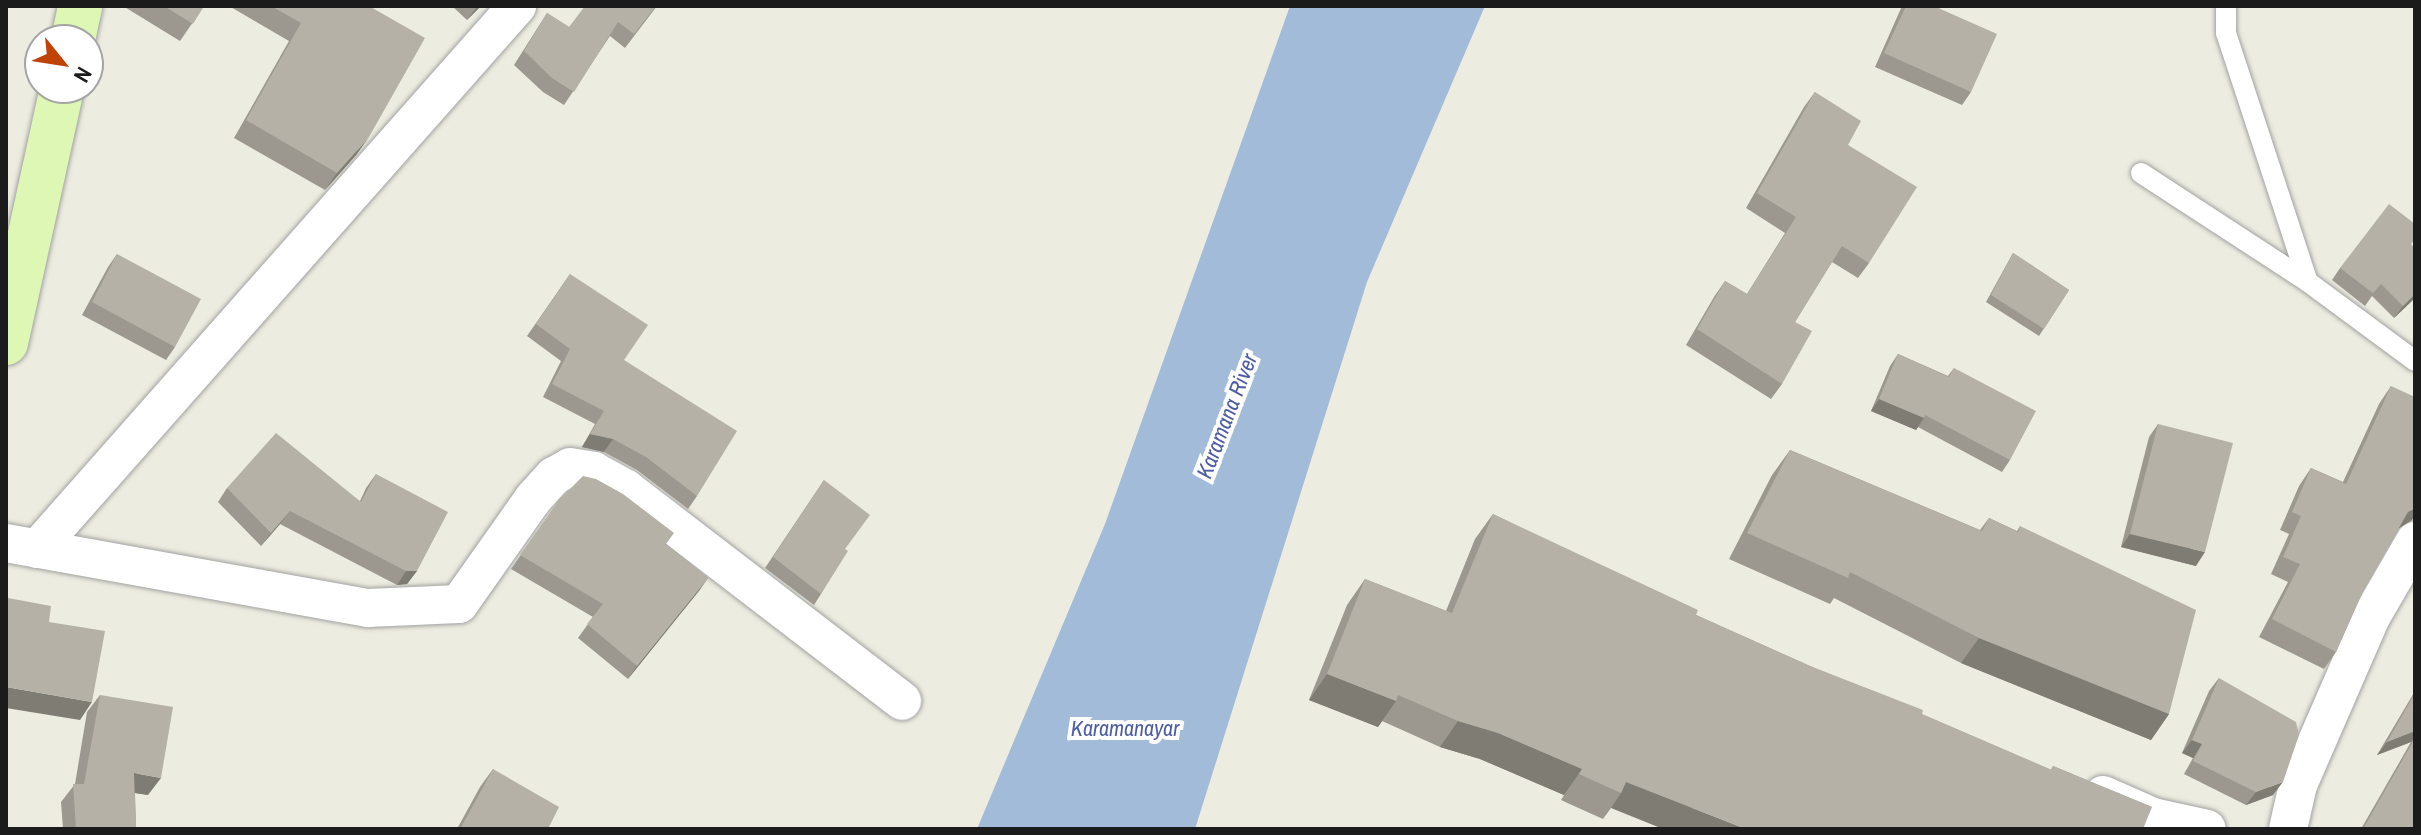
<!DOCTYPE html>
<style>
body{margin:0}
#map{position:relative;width:2421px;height:835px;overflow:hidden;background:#ecece0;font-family:"Archivo Narrow",sans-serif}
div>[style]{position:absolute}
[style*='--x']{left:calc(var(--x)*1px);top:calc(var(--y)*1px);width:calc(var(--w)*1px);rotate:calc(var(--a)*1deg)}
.water>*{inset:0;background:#a2bbd9}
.roads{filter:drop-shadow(0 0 2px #a2a2a2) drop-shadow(0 0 2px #a2a2a2)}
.service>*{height:20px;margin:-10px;padding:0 10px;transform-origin:10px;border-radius:10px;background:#fff}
.minor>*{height:38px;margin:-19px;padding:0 19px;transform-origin:19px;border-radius:19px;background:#fff}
.secondary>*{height:44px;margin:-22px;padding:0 22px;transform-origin:22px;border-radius:22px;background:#def7b4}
.wall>*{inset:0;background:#9c988f}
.shaded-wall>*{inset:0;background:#7f7c74}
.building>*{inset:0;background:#b5b1a6}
span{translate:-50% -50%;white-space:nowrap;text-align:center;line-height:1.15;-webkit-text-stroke:8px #fff;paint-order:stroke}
.water-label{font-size:22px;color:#4c5ca6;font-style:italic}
.frame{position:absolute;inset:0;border:8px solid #1b1b1b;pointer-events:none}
.north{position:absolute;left:24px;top:24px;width:80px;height:80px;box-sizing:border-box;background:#fff;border:2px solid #a4a4a4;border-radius:50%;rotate:120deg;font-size:22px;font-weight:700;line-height:32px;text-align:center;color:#1b1b1b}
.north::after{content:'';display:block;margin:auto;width:28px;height:36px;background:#bf4207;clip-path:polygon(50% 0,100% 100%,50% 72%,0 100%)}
</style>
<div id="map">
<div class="water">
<i style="clip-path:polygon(1290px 6px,1485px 6px,1367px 282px,1195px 829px,977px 829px,1105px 524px)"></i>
</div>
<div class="roads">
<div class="service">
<i style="--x:2226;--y:6;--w:27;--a:90"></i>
<i style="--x:2226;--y:33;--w:262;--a:71.8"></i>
<i style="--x:2141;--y:173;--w:199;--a:33.1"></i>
<i style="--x:2308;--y:282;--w:133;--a:36.4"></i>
</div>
<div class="minor">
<i style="--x:6;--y:543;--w:368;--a:10.2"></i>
<i style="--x:368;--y:608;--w:91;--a:-2.5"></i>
<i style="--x:459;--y:604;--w:128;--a:-54.8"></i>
<i style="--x:533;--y:499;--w:31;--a:-48"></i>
<i style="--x:554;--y:476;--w:18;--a:-29"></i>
<i style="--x:570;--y:467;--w:24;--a:9"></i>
<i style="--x:594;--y:471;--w:37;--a:29"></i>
<i style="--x:626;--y:489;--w:348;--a:37.5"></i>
<i style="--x:37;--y:549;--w:725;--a:-48.52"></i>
<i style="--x:2103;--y:795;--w:55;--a:23.7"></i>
<i style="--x:2153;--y:817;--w:55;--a:12.5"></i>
<i style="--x:2288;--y:829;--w:45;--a:-77.2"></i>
<i style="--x:2298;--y:785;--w:183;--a:-66.5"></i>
<i style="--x:2371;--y:617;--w:88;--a:-59.9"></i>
</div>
<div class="secondary">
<i style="--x:73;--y:40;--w:35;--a:-78"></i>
<i style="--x:6;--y:343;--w:261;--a:-77.6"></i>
</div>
</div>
<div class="wall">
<i style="clip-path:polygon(123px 6px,204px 6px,180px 41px)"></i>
<i style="clip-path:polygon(229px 6px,369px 6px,357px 154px,325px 190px,234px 138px,289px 41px)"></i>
<i style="clip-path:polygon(452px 6px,481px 6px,467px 20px)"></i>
<i style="clip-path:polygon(657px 6px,625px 48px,610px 36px,564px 105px,543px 92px,514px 65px,547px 13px,569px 27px)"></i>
<i style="clip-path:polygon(1902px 6px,1939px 6px,1938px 8px,1971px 92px,1962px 105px,1875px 67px)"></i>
<i style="clip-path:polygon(1815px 92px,1848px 145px,1869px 263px,1858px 278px,1832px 262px,1795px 322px,1782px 384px,1771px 399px,1686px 345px,1714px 297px,1725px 281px,1747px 294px,1785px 233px,1746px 208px,1804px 107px)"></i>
<i style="clip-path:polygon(2411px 245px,2415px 298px,2394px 318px,2372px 296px,2365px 306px,2332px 280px,2340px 268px)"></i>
<i style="clip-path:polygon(2013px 253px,2069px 290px,2039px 336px,1986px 302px)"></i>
<i style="clip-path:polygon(117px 254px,175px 347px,166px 360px,82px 315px,108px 267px)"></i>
<i style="clip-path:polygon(570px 274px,624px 360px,697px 496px,688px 509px,637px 470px,604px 452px,582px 447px,595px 424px,543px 397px,561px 361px,527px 336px)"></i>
<i style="clip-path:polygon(1898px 354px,1948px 376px,1954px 368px,2010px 460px,2002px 472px,1918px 427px,1916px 430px,1871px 411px,1890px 366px)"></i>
<i style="clip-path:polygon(2391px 386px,2412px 520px,2399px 528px,2364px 589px,2336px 652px,2324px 669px,2259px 637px,2288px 582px,2271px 574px,2289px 534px,2280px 530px,2299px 486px,2311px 468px,2343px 482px,2379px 404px)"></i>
<i style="clip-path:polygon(2158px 424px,2196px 566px,2121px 547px,2149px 437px)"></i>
<i style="clip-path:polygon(1790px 450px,1980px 530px,1989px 518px,2017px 531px,2020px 526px,2169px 714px,2151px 740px,1961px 663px,1834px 598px,1830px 604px,1729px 559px,1772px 475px)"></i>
<i style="clip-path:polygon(376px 474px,417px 571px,407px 584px,397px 585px,280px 524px,261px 546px,218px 502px,227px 488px,360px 501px,366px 488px)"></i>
<i style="clip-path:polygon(824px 480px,845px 550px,821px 594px,814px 605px,765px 568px)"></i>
<i style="clip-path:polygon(560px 499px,666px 544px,708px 578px,628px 679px,578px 638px,593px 617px,511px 569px)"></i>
<i style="clip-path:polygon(1493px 514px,1696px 615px,1810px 666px,2051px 770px,2053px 766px,2152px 807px,1611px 808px,1603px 819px,1561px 800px,1564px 795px,1480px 759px,1440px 747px,1382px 721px,1378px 727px,1309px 700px,1347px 605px,1365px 579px,1446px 611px,1475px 539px)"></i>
<i style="clip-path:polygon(2219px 678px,2273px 795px,2246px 805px,2184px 774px,2193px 758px,2182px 753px,2209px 691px)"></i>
<i style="clip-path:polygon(2415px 691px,2415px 829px,2361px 829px,2411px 742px,2377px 755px)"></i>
<i style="clip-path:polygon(100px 695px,148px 795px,135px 793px,136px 829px,63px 829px,61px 802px,75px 784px,87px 712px)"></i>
<i style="clip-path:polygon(493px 769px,548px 829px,457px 829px,480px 787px)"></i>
</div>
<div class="shaded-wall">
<i style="clip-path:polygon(478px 6px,481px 6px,467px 20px,477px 7px)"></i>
<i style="clip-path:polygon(369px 137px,357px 154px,325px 190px,337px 173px)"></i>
<i style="clip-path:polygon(2415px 294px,2415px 298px,2394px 318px,2403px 306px)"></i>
<i style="clip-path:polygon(1879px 399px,1924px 418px,1916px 430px,1871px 411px)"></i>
<i style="clip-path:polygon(590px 434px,613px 439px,604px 452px,582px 447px)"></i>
<i style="clip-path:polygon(2415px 508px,2415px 516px,2412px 520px,2396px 530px,2408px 512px)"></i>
<i style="clip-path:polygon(290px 511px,280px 524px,261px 546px,271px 533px)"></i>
<i style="clip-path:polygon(2130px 534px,2205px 552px,2196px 566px,2121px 547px)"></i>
<i style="clip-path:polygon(406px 571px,417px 571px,407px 584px,397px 585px)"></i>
<i style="clip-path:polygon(708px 578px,699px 591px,628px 679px,637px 666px)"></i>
<i style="clip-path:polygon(1979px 638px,2169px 714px,2151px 740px,1961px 663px)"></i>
<i style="clip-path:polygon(1327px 674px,1396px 701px,1378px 727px,1309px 700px)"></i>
<i style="clip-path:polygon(6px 687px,92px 702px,80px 720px,6px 708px)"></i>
<i style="clip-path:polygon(1458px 721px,1498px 733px,1582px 769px,1564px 795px,1480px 759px,1440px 747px)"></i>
<i style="clip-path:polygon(2415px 731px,2415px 737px,2411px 742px,2377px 755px,2387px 742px)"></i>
<i style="clip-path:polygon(2192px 740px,2202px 744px,2193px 758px,2182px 753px)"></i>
<i style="clip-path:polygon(134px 773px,161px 778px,148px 795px,122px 791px)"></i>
<i style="clip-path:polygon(1626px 782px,1746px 829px,1663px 829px,1611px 808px,1621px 793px)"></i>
<i style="clip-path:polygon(2283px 782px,2273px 795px,2246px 805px,2256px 792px)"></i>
</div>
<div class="building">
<i style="clip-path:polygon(164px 6px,204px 6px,193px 24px)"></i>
<i style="clip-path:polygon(271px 6px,369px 6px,425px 38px,369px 137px,337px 173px,246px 120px,301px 23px)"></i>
<i style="clip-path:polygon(585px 6px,656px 6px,634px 34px,618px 22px,574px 92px,552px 78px,524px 51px,547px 13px,569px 27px)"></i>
<i style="clip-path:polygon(1906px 6px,1937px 6px,1936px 7px,1997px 34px,1971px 92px,1884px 53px)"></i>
<i style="clip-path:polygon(1815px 92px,1861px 121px,1848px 145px,1917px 187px,1869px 263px,1842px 246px,1795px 322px,1812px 331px,1782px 384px,1697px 329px,1725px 281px,1747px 294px,1796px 217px,1757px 193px)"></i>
<i style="clip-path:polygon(2389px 204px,2415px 224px,2415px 239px,2411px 244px,2415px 249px,2415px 294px,2403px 306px,2381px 284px,2373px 293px,2340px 268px)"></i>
<i style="clip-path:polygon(2013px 253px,2069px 290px,2044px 329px,1991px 295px)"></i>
<i style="clip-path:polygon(117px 254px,201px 299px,175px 347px,92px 302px)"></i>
<i style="clip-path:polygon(570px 274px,648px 325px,624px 360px,737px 431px,697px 496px,646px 457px,613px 439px,590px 434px,604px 411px,552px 384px,570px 349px,536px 324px)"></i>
<i style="clip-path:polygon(1898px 354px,1949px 377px,1954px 368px,2036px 411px,2010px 460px,1925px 415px,1924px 418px,1879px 399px)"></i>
<i style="clip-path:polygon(2391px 386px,2415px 397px,2415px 508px,2408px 512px,2364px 589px,2336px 652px,2272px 619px,2300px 564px,2283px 557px,2301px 516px,2292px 512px,2311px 468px,2346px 484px)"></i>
<i style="clip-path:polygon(2158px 424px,2233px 443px,2205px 552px,2130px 534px)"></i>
<i style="clip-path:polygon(276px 433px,361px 502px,376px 474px,448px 512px,417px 571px,406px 571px,290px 511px,271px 533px,227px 488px)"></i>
<i style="clip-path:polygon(1790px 450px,1982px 531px,1989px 518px,2018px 532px,2020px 526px,2196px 610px,2169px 714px,1979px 638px,1850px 572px,1848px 578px,1747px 533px)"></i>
<i style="clip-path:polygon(583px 476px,596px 479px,623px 494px,674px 533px,666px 544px,708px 578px,637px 666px,587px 624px,603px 604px,520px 555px,560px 499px)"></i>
<i style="clip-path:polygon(824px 480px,870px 515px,845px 549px,848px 551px,821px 594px,773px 557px)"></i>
<i style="clip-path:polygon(1493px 514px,1698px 610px,1696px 615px,1810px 666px,1923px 710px,1922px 714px,2052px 770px,2053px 766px,2152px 807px,2143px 829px,1746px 829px,1626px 782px,1621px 793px,1579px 774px,1582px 769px,1498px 733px,1458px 721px,1398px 695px,1396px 701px,1327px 674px,1365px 579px,1452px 613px)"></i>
<i style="clip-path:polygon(8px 598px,51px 606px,49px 622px,105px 631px,92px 702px,6px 687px,6px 609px)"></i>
<i style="clip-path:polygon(2219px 678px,2296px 722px,2299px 735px,2283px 782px,2256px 792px,2193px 761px,2202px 744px,2192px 740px)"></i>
<i style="clip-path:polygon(2415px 693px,2415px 731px,2387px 742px)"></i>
<i style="clip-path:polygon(100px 695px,173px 707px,161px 778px,134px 773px,136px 829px,76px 829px,73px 784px,84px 784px)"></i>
<i style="clip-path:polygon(2415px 738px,2415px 829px,2363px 829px)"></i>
<i style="clip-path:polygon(493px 769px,559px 807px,548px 829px,460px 829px)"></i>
</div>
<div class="water-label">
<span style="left:1227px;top:416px;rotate:-69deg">Karamana River</span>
<span style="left:1125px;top:729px">Karamanayar</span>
</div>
<div class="frame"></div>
<div class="north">N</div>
</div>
